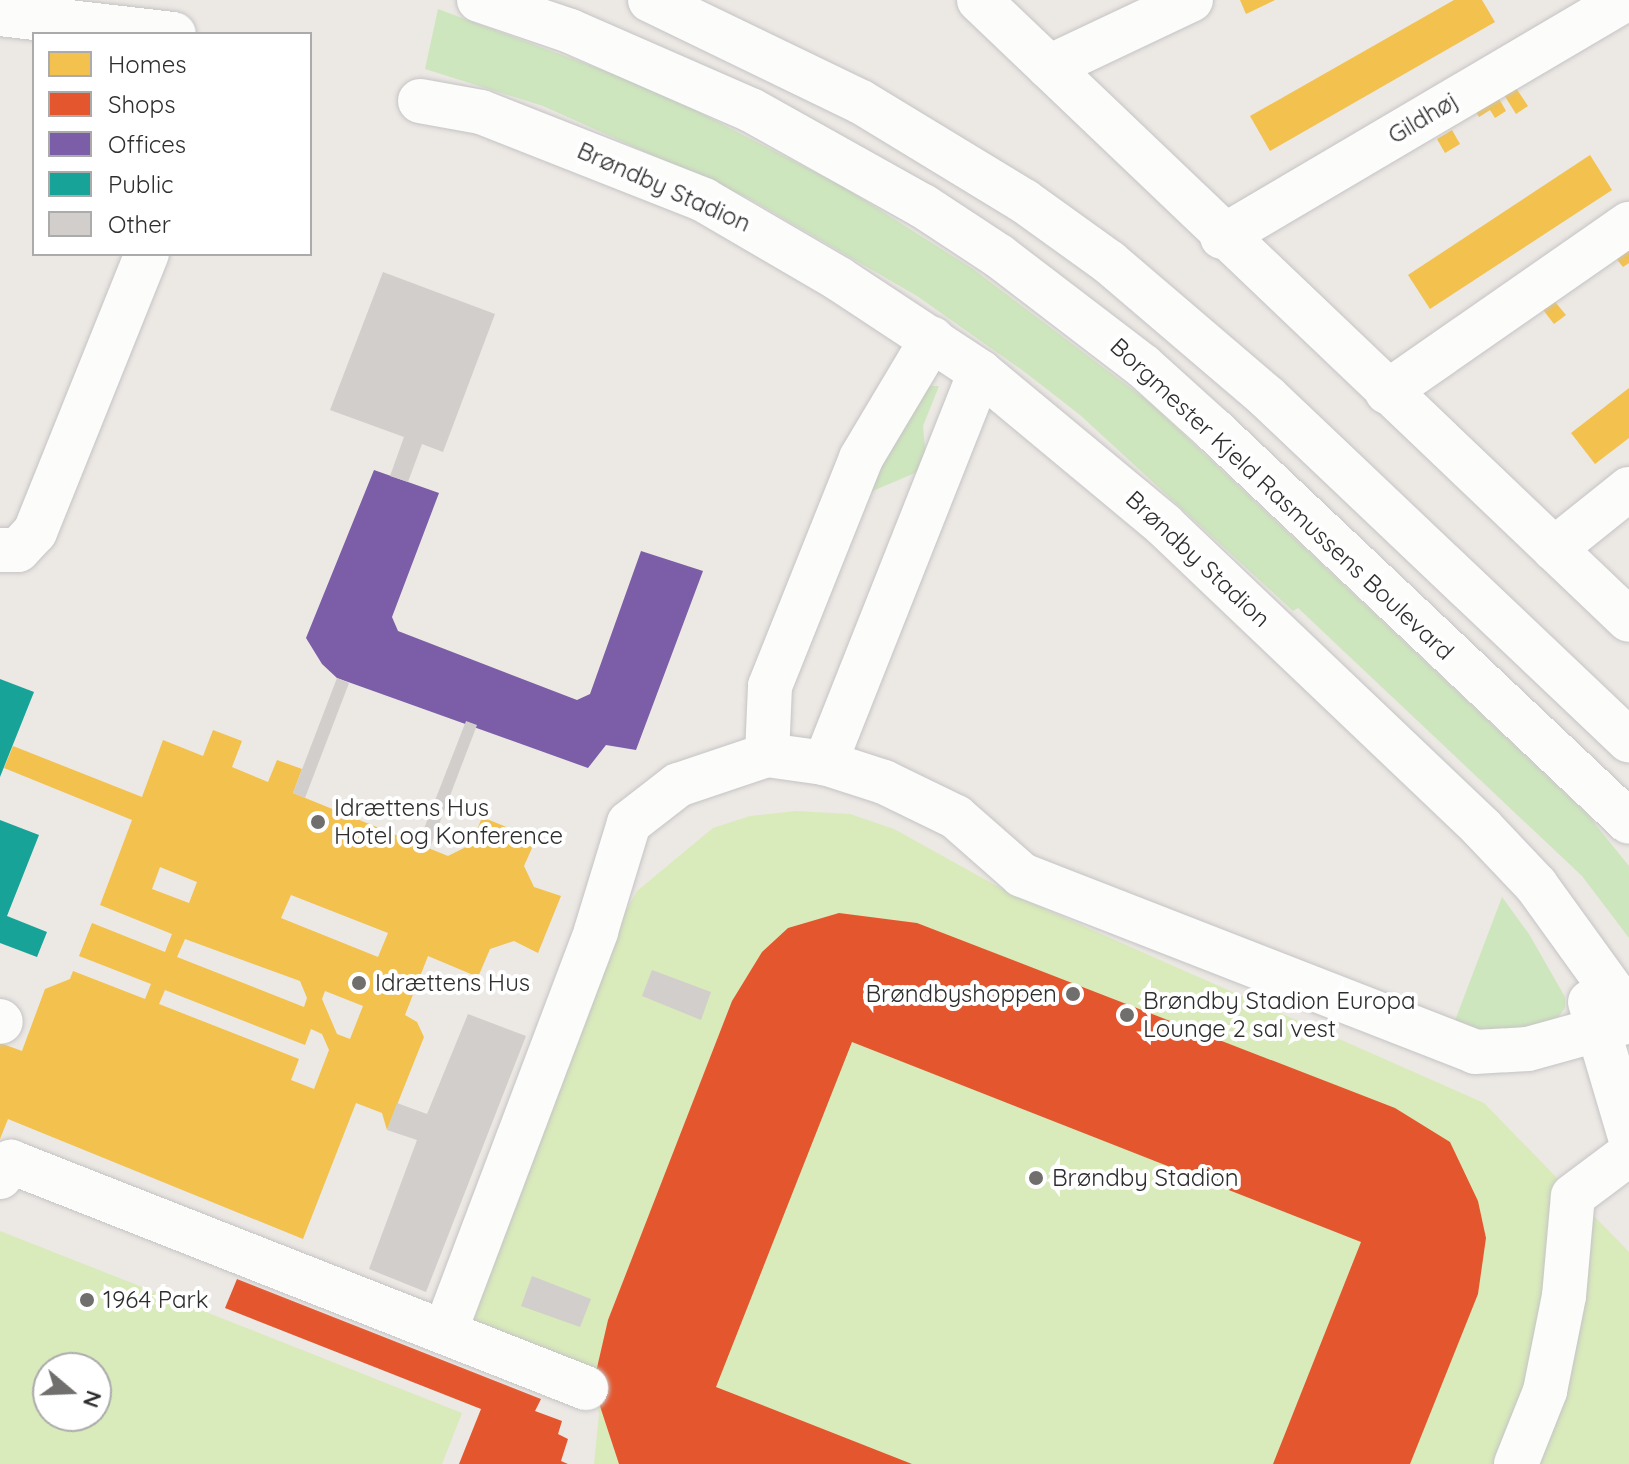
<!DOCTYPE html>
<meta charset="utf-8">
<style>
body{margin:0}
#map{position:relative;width:1629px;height:1464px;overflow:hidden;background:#ece8e4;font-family:Quicksand,sans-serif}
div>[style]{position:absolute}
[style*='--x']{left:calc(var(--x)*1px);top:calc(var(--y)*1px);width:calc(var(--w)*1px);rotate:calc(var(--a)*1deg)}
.green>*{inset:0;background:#cee6be}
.pitch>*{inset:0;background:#d9eabb}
.homes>*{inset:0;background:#f2c14e}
.shops>*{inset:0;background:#e4572e}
.offices>*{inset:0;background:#7b5ea7}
.public>*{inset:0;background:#17a398}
.building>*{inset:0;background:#d1cecb}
.roads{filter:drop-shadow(0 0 2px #c5c4c5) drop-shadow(0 0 2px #c5c4c5)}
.minor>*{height:44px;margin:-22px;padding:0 22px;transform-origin:22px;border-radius:22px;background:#fcfcfb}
.dots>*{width:22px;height:22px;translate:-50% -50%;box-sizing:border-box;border:4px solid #fff;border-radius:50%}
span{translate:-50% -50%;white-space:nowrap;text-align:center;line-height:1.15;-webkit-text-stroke:8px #fff;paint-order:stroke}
.street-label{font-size:24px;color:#2e2e2e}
.poi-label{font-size:24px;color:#2e2e2e}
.left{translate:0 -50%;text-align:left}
.right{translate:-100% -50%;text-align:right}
.legend{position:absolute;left:32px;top:32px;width:280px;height:224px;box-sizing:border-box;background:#fff;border:2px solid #ababab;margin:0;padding:10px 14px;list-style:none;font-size:24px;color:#2e2e2e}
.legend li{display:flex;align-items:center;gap:16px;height:40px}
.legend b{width:40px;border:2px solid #ababab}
.north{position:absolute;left:32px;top:1352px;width:80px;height:80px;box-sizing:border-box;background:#fff;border:2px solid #ababab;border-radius:50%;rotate:109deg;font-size:22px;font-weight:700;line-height:32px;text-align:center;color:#2e2e2e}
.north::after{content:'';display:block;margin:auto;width:28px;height:36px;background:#706f6e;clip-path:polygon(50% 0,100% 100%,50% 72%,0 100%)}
</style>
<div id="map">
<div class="green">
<i style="clip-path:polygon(438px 9px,654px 89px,842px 186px,973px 269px,1149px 402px,1587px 814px,1629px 866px,1629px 938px,1582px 876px,1298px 608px,1293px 611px,1080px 415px,1022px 370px,917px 296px,748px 198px,543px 106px,425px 69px)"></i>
<i style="clip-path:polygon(929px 386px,939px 386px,923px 426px,927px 468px,863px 495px)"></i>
<i style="clip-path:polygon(1502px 897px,1529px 934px,1565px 997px,1565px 1008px,1558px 1017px,1499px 1042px,1451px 1031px)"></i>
</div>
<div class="pitch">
<i style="clip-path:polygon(796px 811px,850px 814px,894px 829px,1013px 895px,1484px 1103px,1629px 1252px,1629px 1464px,594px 1464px,599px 1414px,593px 1385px,460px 1316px,609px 942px,637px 891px,713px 828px,750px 816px)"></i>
<i style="clip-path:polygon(evenodd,0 1231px,462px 1413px,442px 1464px,0 1464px,0 1231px,96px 1368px,96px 1416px,48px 1416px,48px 1368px,96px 1368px)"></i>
</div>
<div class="homes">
<i style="clip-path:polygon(1240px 0,1275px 0,1246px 14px)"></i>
<i style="clip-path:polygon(1454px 0,1482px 0,1495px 22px,1270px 151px,1250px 116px)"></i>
<i style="clip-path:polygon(1512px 82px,1528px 106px,1516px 114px,1501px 90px)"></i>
<i style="clip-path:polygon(1494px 90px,1506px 111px,1495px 118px,1490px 110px,1479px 117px,1471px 104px)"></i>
<i style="clip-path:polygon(1452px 130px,1460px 144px,1445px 153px,1437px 139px)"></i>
<i style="clip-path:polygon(1590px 155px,1612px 190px,1430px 309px,1408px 275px)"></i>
<i style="clip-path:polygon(1629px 245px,1629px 263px,1623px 267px,1614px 256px)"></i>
<i style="clip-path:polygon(1551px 297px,1566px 315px,1554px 324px,1540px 306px)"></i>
<i style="clip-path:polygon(1629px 388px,1629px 438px,1595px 464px,1571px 433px)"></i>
<i style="clip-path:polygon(evenodd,213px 730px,242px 741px,232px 767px,268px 782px,277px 760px,302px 769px,293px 793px,448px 856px,472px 844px,482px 817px,536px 839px,524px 866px,534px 887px,561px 896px,538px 953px,514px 941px,490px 949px,478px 977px,428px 956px,405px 1015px,417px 1022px,424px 1037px,387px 1130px,382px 1113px,356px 1103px,303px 1239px,8px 1119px,0 1139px,0 1043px,22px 1051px,45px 989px,70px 979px,73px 971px,145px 999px,151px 984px,79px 956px,92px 923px,165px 952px,172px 934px,100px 905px,132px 820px,4px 768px,13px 746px,142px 797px,163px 740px,203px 756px,213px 730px,160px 867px,197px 882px,189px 903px,152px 889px,160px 867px,213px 730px,291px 895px,388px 933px,378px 957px,281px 918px,291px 895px,213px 730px,185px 939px,300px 981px,307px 998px,304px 1007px,177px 957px,185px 939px,213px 730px,165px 990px,305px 1045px,311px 1029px,322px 1034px,329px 1050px,314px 1089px,291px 1080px,299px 1059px,159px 1004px,165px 990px,213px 730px,325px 991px,363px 1006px,350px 1039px,337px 1034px,322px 999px,325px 991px)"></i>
</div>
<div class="shops">
<i style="clip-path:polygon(839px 913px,917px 923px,1395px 1108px,1450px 1142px,1478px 1201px,1486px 1238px,1478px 1294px,1410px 1464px,1273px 1464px,1361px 1242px,852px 1042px,716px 1387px,912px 1464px,619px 1464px,593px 1385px,608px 1320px,732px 1001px,762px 952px,788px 928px)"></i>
<i style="clip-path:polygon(237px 1279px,541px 1399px,535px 1411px,562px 1421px,558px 1434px,568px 1439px,561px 1461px,568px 1464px,459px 1464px,481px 1409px,225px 1308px)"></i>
</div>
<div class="offices">
<i style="clip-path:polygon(374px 470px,439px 493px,392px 617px,398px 631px,577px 700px,590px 694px,641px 551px,703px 571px,636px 750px,606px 745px,588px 768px,337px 678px,322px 664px,306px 638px)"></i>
</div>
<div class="public">
<i style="clip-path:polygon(0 679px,34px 692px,0 777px)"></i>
<i style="clip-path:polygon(0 820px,39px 835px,7px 916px,47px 932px,37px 957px,0 943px)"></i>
</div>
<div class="building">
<i style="clip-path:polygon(383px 272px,495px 314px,443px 452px,422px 444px,408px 482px,390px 476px,404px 437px,330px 410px)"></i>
<i style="clip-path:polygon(337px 678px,349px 683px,305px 798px,293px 793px)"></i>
<i style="clip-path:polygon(466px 721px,477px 725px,430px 848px,418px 844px)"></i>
<i style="clip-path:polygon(652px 970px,711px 992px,701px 1020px,642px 996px)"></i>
<i style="clip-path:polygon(468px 1014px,526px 1036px,426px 1292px,369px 1269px,417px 1140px,387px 1130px,397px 1103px,427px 1114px)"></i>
<i style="clip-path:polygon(532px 1276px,591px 1299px,580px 1327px,521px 1306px)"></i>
</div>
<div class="roads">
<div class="minor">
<i style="--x:479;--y:0;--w:96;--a:18.8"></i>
<i style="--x:570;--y:31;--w:197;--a:23.6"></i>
<i style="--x:751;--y:110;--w:197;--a:29.2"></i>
<i style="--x:923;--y:206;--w:91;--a:33.3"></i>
<i style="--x:999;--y:256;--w:181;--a:37.4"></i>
<i style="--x:1143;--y:366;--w:97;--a:42.1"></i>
<i style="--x:1215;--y:431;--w:569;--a:43.36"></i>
<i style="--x:650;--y:0;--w:234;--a:25.8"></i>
<i style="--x:861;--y:102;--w:191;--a:31.3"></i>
<i style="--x:1024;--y:201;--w:105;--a:35.7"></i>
<i style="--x:1109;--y:262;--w:208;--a:40.5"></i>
<i style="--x:1267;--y:397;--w:499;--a:43.5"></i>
<i style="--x:979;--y:0;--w:898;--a:43.65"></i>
<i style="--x:0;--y:14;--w:175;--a:6.6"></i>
<i style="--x:1049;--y:67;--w:157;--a:-25.3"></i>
<i style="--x:420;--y:101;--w:62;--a:10.2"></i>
<i style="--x:481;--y:112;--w:240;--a:21.5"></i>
<i style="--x:704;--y:200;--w:156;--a:30.3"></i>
<i style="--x:839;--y:279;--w:169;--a:33.4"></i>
<i style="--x:980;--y:372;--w:239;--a:39.7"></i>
<i style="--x:1164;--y:525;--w:439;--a:43.6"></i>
<i style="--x:1482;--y:828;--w:79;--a:46.5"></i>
<i style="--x:1536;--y:885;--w:159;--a:54.2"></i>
<i style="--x:1222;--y:237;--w:468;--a:-30.5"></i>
<i style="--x:980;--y:372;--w:421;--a:111.6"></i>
<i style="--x:825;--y:763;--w:62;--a:17.9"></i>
<i style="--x:884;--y:782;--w:80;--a:25.9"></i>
<i style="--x:956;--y:817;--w:88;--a:41.3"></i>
<i style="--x:1022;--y:875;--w:486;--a:21.3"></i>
<i style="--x:1475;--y:1052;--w:53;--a:-3.2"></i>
<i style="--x:1528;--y:1049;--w:105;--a:-15.5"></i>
<i style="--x:1387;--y:392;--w:295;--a:-34.8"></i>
<i style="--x:1554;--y:549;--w:96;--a:-38.7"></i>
<i style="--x:0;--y:550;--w:18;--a:0"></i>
<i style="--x:18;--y:550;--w:25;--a:-47"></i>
<i style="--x:35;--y:532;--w:300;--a:-68.1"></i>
<i style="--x:767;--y:755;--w:69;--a:-87.5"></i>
<i style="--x:770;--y:686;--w:245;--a:-68.2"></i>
<i style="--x:861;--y:458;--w:139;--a:-59.2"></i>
<i style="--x:1590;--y:1002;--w:138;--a:73.5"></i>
<i style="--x:0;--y:1021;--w:1;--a:45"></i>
<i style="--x:0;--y:1177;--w:19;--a:-54"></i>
<i style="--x:11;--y:1162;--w:618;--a:21.46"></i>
<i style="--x:446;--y:1329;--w:425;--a:-69.3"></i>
<i style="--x:596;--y:931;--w:113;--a:-73"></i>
<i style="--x:629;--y:823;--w:62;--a:-37.8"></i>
<i style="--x:678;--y:785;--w:94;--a:-18.6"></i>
<i style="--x:767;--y:755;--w:59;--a:7.9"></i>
<i style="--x:1516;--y:1464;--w:79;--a:-68.3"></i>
<i style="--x:1545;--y:1391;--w:97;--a:-78.7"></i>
<i style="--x:1564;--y:1296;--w:100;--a:-84.9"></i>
<i style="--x:1573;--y:1196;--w:70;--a:-36.9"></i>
</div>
</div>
<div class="dots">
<i style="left:318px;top:822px;background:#706f6e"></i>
<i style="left:359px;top:983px;background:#706f6e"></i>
<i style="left:1073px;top:994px;background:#706f6e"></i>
<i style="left:1127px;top:1015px;background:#706f6e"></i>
<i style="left:1036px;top:1178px;background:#706f6e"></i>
<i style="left:87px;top:1300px;background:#706f6e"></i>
</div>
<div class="street-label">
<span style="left:1423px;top:118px;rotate:-31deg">Gildhøj</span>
<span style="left:664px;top:187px;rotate:24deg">Brøndby Stadion</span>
<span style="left:1282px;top:499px;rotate:43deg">Borgmester Kjeld Rasmussens Boulevard</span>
<span style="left:1198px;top:559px;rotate:43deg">Brøndby Stadion</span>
</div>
<div class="poi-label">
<span class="left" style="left:334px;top:822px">Idrættens Hus<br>Hotel og Konference</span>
<span class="left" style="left:375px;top:983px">Idrættens Hus</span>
<span class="right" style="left:1057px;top:994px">Brøndbyshoppen</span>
<span class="left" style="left:1143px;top:1015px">Brøndby Stadion Europa<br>Lounge 2 sal vest</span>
<span class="left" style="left:1052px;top:1178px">Brøndby Stadion</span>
<span class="left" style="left:103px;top:1300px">1964 Park</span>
</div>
<ul class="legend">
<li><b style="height:22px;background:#f2c14e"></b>Homes</li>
<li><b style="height:22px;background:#e4572e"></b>Shops</li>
<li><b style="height:22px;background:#7b5ea7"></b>Offices</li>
<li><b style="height:22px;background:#17a398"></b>Public</li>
<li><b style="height:22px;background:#d1cecb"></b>Other</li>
</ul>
<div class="north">N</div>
</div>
